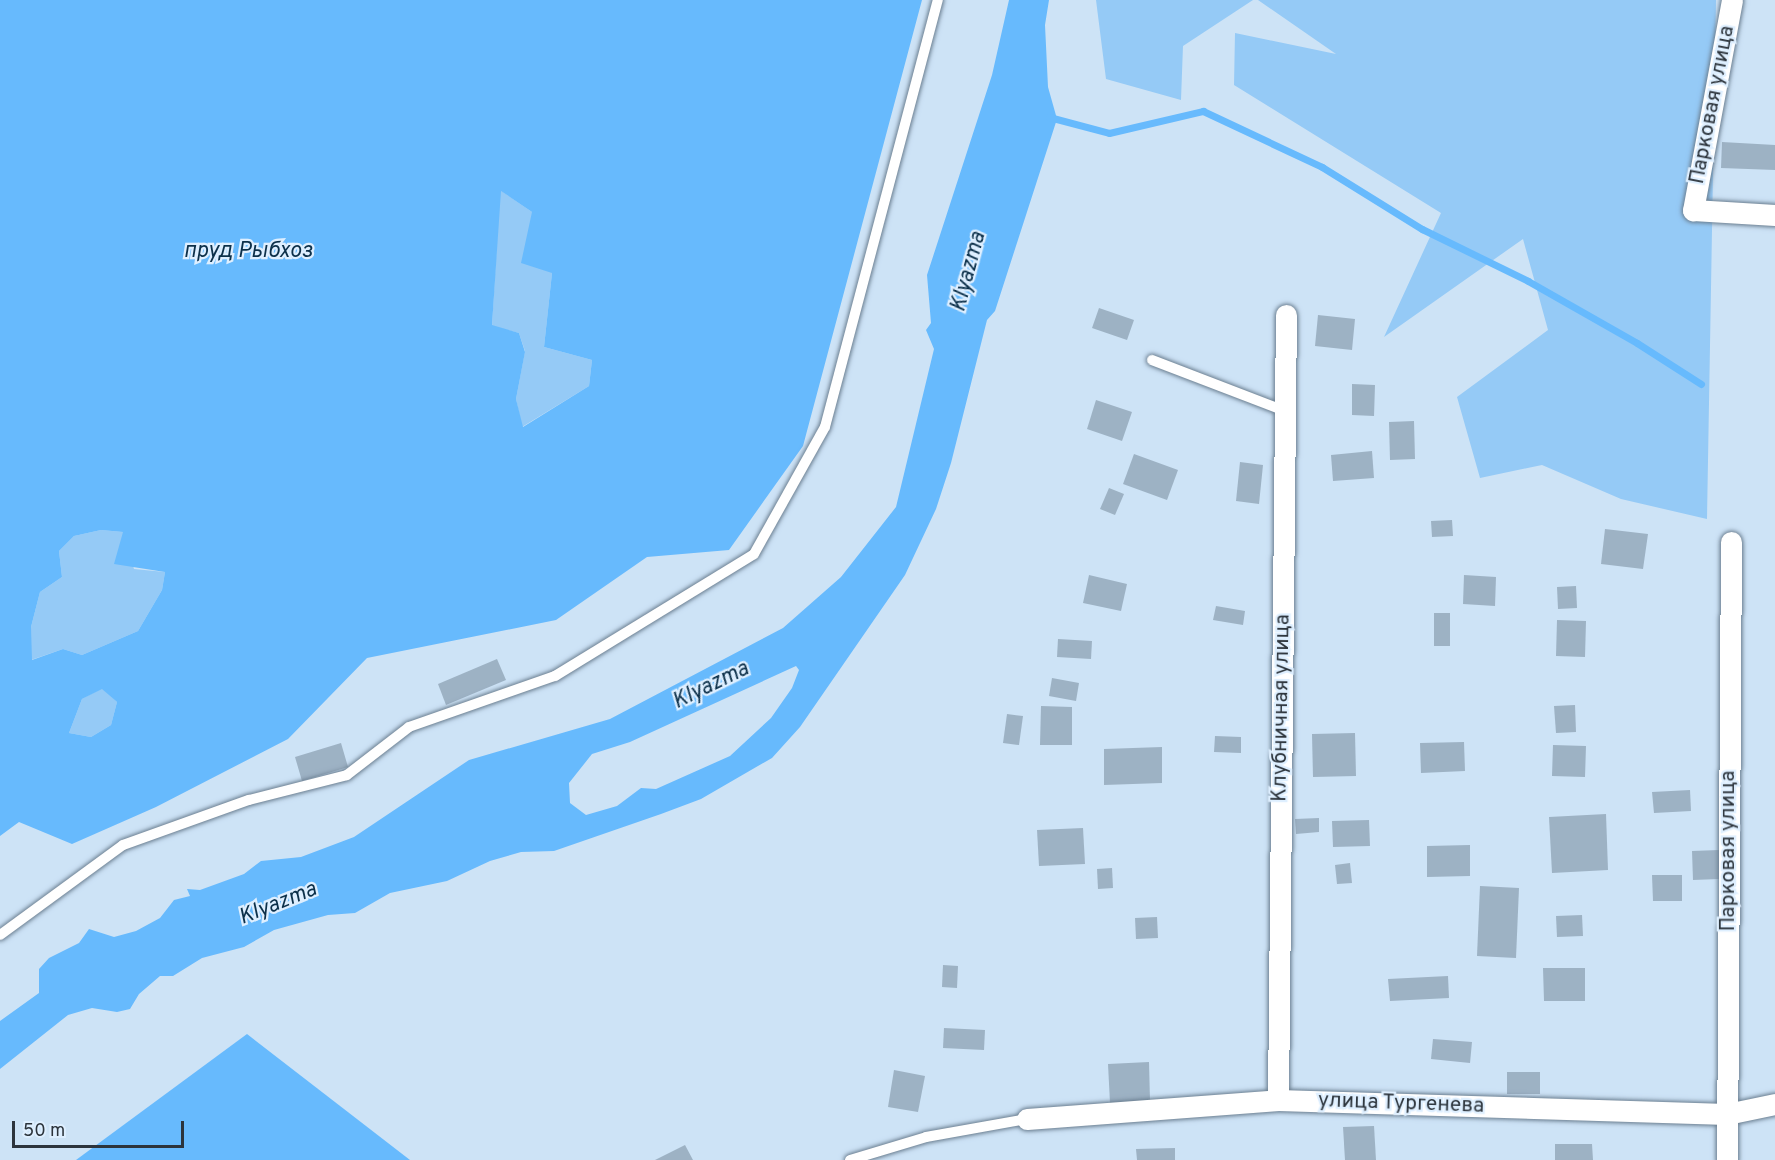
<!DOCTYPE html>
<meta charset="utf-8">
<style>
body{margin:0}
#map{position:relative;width:1775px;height:1160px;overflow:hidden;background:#cde3f6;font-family:Overpass,sans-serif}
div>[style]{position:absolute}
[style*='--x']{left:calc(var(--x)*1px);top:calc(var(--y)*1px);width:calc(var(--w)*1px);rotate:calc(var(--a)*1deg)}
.green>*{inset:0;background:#95caf6}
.water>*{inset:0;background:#67bafd}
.stream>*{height:7px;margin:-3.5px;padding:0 3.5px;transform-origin:3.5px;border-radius:3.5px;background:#67bafd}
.building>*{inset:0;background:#9db2c4}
.roads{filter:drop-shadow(0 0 2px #6b7f91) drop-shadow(0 0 2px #6b7f91)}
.lane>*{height:10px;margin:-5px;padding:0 5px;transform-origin:5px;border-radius:5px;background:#fff}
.street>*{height:21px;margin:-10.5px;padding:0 10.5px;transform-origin:10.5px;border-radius:10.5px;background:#fff}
span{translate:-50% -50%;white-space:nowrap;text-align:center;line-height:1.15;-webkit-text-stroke:4.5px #deefff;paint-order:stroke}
.street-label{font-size:21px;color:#2c343c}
.water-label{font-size:22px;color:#0c304a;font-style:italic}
.scale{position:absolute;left:12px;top:1121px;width:172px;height:27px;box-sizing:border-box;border:3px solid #2c343c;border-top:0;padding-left:8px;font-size:18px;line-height:21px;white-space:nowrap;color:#2c343c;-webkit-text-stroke:4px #deefff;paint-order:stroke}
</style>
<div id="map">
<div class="green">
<i style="clip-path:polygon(1096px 0,1253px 0,1183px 46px,1181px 100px,1106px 79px)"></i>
<i style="clip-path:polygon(1258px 0,1716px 0,1707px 519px,1621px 499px,1542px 465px,1480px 478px,1457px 397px,1548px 330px,1523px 239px,1384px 337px,1441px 213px,1234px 85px,1235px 33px,1336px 54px)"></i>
<i style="clip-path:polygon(500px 190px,532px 212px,552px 273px,544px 347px,592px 360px,589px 386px,522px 427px,516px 399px,525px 351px,519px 333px,492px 326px)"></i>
<i style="clip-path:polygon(101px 530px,123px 532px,134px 569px,165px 572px,162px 590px,138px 631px,82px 655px,63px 649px,31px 660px,31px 627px,40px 592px,62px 577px,59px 551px,74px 536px)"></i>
<i style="clip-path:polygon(102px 688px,117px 702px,111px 725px,91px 737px,69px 733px,82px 699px)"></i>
</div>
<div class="water">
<i style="clip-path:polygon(evenodd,0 0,922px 0,803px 446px,729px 550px,647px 557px,556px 620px,367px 658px,288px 739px,156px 807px,72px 844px,19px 822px,0 836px,0 0,501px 191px,532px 212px,521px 263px,552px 273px,544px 347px,592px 360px,589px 386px,523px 427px,516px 399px,525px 352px,519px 333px,492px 325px,501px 191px,0 0,101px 530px,123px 532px,114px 564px,165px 572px,162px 590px,138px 631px,82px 655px,63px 649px,32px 660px,31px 627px,40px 592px,62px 577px,59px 551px,74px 536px,101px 530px,0 0,102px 689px,117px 702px,111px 725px,91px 737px,69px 733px,82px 699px,102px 689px)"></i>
<i style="clip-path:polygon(evenodd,1009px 0,1049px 0,1045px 25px,1048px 87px,1057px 119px,995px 311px,987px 320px,951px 463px,936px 509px,905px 575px,800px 727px,772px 758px,701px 799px,661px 814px,554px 851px,521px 852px,490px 861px,447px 881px,390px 893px,355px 913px,328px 915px,274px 930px,244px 947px,202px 958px,173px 976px,160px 976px,139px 994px,130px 1009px,117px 1012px,92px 1008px,68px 1015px,0 1069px,0 1021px,39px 993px,39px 969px,49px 958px,79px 943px,89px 929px,114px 937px,136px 931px,160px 918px,174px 900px,190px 896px,187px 889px,200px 890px,244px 874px,261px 861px,301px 857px,354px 837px,469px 760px,610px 719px,783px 628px,841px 577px,896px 507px,934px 349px,926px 330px,931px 323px,927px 275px,992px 75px,1009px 0,796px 666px,799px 670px,792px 688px,771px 718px,730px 756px,656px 789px,641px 788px,617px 806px,586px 815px,570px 803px,569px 783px,592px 754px,630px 742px,796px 666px)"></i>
<i style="clip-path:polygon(247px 1034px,410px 1160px,76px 1160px)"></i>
</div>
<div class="stream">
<i style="--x:1049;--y:117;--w:62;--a:14.9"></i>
<i style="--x:1109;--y:133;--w:97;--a:-13.2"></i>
<i style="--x:1203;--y:111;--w:132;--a:25.2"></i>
<i style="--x:1322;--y:167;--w:118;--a:31.8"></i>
<i style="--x:1422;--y:229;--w:118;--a:26.1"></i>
<i style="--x:1528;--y:281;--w:125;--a:29.6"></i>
<i style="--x:1637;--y:343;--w:76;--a:32.6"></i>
</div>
<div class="building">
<i style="clip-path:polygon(1722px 142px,1775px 145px,1775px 170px,1721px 168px)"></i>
<i style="clip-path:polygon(1099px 308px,1134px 320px,1127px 340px,1092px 328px)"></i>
<i style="clip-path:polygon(1318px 315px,1355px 319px,1352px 350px,1315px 346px)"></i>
<i style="clip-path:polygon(1352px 384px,1375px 385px,1374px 416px,1352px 415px)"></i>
<i style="clip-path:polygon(1096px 400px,1132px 412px,1122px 441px,1087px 429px)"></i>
<i style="clip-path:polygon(1414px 421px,1415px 459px,1390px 460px,1389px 422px)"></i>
<i style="clip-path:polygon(1372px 451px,1374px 478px,1333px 481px,1331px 455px)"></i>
<i style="clip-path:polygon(1134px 454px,1178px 470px,1167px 500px,1123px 484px)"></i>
<i style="clip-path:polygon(1240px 462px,1263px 465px,1259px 504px,1236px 501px)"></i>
<i style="clip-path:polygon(1109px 488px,1124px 494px,1115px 515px,1100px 509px)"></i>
<i style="clip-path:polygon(1452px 520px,1453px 536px,1432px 537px,1431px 521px)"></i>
<i style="clip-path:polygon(1605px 529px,1648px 534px,1643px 569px,1601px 564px)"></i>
<i style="clip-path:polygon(1089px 575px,1127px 584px,1121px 611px,1083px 603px)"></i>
<i style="clip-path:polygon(1464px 575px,1496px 577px,1495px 606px,1463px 604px)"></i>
<i style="clip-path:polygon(1576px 586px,1577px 608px,1558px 609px,1557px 587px)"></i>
<i style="clip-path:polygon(1216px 606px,1245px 611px,1243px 625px,1213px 620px)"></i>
<i style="clip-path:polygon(1434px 613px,1450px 613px,1450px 646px,1434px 646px)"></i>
<i style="clip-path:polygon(1557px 620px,1586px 621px,1585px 657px,1556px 656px)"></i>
<i style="clip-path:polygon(1058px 639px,1092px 641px,1091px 659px,1057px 657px)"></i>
<i style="clip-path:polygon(497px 659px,506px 680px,446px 705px,438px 684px)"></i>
<i style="clip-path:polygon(1052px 678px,1079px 683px,1076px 701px,1049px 696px)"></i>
<i style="clip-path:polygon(1575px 705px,1576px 732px,1556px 733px,1554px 706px)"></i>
<i style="clip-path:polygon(1041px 706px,1072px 707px,1072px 745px,1040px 745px)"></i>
<i style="clip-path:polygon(1007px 714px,1023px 716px,1019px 745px,1003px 743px)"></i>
<i style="clip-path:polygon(1355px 733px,1356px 776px,1313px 777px,1312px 734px)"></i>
<i style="clip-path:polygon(1215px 736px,1241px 737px,1241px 753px,1214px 752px)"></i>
<i style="clip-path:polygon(1464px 742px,1465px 771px,1421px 773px,1420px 743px)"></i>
<i style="clip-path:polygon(341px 743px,348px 767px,302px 781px,295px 757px)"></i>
<i style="clip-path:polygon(1553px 745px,1586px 746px,1585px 777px,1552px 776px)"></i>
<i style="clip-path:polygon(1162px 747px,1162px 783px,1104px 785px,1104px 749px)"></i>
<i style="clip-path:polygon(1690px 790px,1691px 811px,1654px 813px,1652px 792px)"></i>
<i style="clip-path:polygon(1606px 814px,1608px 870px,1552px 873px,1549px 817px)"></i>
<i style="clip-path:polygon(1319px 818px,1319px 832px,1296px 834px,1295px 819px)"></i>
<i style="clip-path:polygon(1369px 820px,1370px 846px,1333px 847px,1332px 821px)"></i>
<i style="clip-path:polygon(1083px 828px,1085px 864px,1039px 866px,1037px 830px)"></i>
<i style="clip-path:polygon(1470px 845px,1470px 876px,1427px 877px,1427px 846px)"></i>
<i style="clip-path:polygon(1719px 850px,1719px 879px,1693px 880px,1692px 851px)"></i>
<i style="clip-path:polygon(1350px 863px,1352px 883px,1337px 884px,1335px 865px)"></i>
<i style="clip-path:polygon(1112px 868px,1113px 888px,1098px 889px,1097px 869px)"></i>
<i style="clip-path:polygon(1652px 875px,1682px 875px,1682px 901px,1653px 901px)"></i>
<i style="clip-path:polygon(1480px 886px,1519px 888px,1516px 958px,1477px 956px)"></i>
<i style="clip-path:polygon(1582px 915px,1583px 936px,1557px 937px,1556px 916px)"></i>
<i style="clip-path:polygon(1157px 917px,1158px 938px,1136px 939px,1135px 918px)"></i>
<i style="clip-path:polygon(943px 965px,958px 966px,957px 988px,942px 987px)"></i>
<i style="clip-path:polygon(1543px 968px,1585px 968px,1585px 1001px,1544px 1001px)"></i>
<i style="clip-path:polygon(1448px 976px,1449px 998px,1390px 1001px,1388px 979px)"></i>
<i style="clip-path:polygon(944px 1028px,985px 1030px,984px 1050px,943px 1048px)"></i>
<i style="clip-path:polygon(1433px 1039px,1472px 1042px,1470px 1063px,1431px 1059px)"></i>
<i style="clip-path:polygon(1149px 1062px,1150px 1101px,1110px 1103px,1108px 1064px)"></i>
<i style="clip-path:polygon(894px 1070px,925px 1076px,918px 1112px,888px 1107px)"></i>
<i style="clip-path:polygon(1507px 1072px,1540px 1072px,1540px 1094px,1507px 1094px)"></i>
<i style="clip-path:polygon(1374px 1126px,1376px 1160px,1345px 1160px,1343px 1127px)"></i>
<i style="clip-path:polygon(1555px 1144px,1592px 1144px,1593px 1160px,1555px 1160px)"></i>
<i style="clip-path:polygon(685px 1145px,693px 1160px,655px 1160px)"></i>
<i style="clip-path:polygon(1175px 1148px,1175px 1160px,1137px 1160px,1136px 1149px)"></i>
</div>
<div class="roads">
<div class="lane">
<i style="--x:1152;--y:360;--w:142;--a:21"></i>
<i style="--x:0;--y:935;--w:152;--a:-36.2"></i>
<i style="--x:123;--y:845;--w:134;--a:-19.7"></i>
<i style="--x:249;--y:800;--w:101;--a:-14.3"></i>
<i style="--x:347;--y:775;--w:78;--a:-37.7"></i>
<i style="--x:409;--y:727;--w:155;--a:-19.3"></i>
<i style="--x:555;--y:676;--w:233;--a:-31.5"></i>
<i style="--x:754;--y:554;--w:145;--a:-60.8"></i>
<i style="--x:825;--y:427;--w:442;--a:-75.2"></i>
<i style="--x:850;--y:1160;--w:79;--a:-16.8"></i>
<i style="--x:926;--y:1137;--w:103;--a:-10.1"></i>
</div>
<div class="street">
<i style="--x:1732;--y:0;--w:214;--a:100.5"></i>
<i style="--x:1693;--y:210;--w:82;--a:3.5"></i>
<i style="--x:1278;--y:1100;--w:785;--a:-89.42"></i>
<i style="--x:1027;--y:1119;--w:252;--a:-4.3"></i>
<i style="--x:1278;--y:1100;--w:449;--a:1.8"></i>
<i style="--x:1727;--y:1114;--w:49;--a:-11.8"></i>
<i style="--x:1727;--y:1160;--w:618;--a:-89.63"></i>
</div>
</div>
<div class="street-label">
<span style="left:1713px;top:105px;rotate:-79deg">Парковая улица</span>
<span style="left:1282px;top:708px;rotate:-89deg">Клубничная улица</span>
<span style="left:1729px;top:851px;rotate:-90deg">Парковая улица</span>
<span style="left:1401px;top:1104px;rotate:2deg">улица Тургенева</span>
</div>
<div class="water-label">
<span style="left:248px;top:252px">пруд Рыбхоз</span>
<span style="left:969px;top:272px;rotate:-75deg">Klyazma</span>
<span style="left:711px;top:686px;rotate:-26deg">Klyazma</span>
<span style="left:278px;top:904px;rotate:-22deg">Klyazma</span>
</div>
<div class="scale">50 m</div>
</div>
